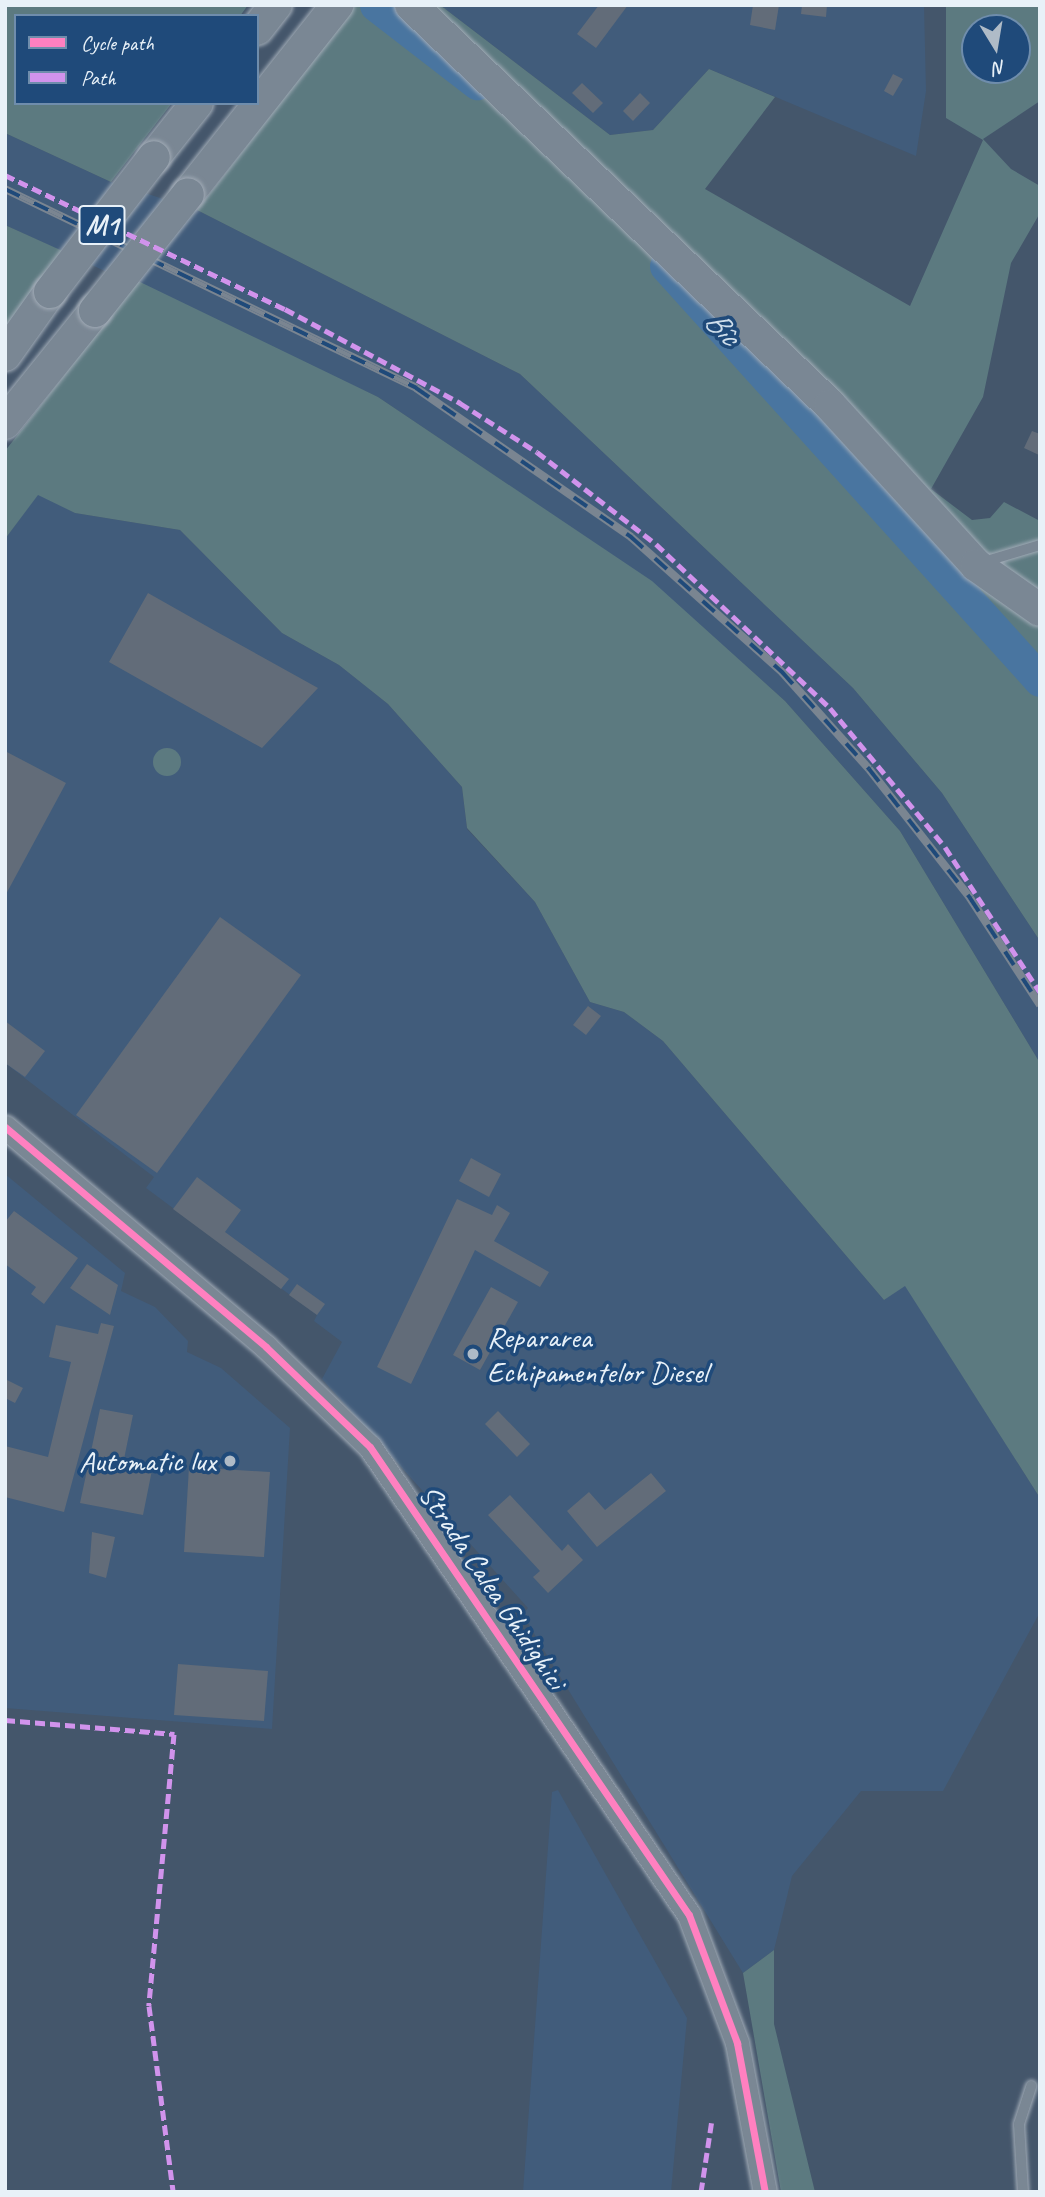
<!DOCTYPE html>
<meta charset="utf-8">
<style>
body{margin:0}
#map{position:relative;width:1045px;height:2197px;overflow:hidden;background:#44566b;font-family:Caveat,sans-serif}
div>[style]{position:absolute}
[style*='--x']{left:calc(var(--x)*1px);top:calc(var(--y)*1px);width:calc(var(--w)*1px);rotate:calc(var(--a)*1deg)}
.built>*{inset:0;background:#415c7b}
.green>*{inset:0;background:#5c7a80}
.round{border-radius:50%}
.river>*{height:33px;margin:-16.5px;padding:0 16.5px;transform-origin:16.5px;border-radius:16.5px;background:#4975a0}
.building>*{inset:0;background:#626c79}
.roads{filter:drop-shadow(0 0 2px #a1abb6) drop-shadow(0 0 2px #a1abb6)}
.service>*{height:10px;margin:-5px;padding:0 5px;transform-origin:5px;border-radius:5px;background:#7a8794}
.tertiary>*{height:23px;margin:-11.5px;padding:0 11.5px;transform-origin:11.5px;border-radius:11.5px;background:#7a8794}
.trunk>*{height:32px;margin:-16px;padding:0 16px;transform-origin:16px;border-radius:16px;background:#7a8794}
.rail>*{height:8px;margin-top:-4px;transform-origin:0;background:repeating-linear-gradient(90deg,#1f4a7a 0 16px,#7a8591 0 32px);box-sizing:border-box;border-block:2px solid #7a8591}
.bridges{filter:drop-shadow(0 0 2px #a1abb6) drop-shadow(0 0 2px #a1abb6)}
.trunk-bridge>*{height:32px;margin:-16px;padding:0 16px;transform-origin:16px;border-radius:16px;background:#7a8794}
.quiet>*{height:5px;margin-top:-2.5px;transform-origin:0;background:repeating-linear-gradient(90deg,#d193ec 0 10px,transparent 0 15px)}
.cycleway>*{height:7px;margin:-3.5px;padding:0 3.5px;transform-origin:3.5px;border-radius:3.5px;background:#ff80c0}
.dots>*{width:19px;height:19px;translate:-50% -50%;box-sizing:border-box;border:4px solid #1f4a7a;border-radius:50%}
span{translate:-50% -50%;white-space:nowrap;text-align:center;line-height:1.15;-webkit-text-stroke:7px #1f4a7a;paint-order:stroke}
.shield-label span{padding:2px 5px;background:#1f4a7a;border:2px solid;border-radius:5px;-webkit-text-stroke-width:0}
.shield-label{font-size:28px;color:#e8f1f8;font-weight:700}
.poi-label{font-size:30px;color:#e8f1f8}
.left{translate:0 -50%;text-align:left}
.right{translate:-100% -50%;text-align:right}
.street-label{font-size:30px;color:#e8f1f8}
.water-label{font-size:32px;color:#d0dfec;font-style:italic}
.frame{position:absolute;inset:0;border:7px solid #e8f1f8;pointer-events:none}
.legend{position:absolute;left:14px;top:14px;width:245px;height:91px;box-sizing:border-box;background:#1f4a7a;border:2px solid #6f8dac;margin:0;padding:9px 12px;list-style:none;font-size:21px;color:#e8f1f8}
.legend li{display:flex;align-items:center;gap:14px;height:35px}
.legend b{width:35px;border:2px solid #6f8dac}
.north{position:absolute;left:961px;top:14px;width:70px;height:70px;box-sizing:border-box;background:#1f4a7a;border:2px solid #6f8dac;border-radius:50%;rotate:169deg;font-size:19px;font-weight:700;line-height:28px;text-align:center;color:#e8f1f8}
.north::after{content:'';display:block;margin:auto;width:24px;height:32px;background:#afbbc7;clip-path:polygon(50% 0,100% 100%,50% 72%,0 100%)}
</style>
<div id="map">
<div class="built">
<i style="clip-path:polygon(440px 5px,924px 5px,926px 91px,916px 156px,709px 69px,653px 130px,610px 135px)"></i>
<i style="clip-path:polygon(5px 133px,111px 182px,197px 210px,520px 374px,853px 688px,942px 793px,1040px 941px,1040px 1063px,900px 831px,785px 701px,652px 582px,378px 397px,5px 225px)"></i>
<i style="clip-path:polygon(38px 494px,75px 513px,180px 530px,282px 633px,339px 665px,388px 704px,462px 787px,467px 829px,535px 902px,590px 1002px,624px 1012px,663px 1041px,884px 1300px,905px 1285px,1040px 1498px,1040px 1612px,943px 1791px,861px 1791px,792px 1876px,774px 1950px,743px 1973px,540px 1644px,523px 1614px,528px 1608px,322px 1379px,342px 1342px,314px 1321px,317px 1315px,146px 1188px,154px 1177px,5px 1063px,5px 539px)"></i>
<i style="clip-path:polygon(5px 1174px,125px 1273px,121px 1291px,155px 1307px,188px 1341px,187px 1352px,221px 1368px,290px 1428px,272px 1729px,5px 1708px)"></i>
<i style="clip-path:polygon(558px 1790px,687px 2018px,671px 2192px,523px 2192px,552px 1792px)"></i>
</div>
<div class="green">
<i style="clip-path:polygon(5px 5px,248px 5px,240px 16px,16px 16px,16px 103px,172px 103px,111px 182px,5px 133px)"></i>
<i style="clip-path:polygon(evenodd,356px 5px,440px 5px,610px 135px,653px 130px,709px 69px,775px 97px,705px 189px,910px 306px,983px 140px,946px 118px,946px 5px,1040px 5px,1040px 101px,983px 139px,1011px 169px,1040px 186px,1040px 213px,1011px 263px,983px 397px,931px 489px,972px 520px,990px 518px,1004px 502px,1040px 521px,1040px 941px,942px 793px,853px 688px,520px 374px,197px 210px,356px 5px,975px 28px,1017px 28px,1017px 70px,975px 70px,975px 28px)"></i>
<i style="clip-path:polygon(5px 225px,67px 253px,5px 339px)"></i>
<i style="clip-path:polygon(138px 281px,378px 397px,652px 581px,785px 701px,900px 831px,1040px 1063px,1040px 1498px,905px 1286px,884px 1300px,663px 1041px,624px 1012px,590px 1002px,535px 902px,467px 828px,462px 787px,388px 704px,339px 665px,282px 633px,180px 530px,75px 513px,38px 495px,5px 539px,5px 451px)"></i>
<i class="round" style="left:153px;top:748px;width:28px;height:28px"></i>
<i style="clip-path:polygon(774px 1950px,774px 2024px,815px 2192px,781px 2192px,743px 1973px)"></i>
</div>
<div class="river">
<i style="--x:376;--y:5;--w:128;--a:37.7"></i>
<i style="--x:666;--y:266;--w:558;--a:47.91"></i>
</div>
<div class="building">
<i style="clip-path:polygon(599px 5px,628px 5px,596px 48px,577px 34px)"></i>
<i style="clip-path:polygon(753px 5px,779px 5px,775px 30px,750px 25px)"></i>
<i style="clip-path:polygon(802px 5px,827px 5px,826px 17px,801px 14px)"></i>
<i style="clip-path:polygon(893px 74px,903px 79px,893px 96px,884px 91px)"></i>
<i style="clip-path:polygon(582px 83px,603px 103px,593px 113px,572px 93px)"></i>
<i style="clip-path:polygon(640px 93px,650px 103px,633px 121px,623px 111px)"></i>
<i style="clip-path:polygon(1032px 431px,1040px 434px,1039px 455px,1024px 448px)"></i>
<i style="clip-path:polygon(148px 593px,217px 632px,318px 688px,262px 748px,178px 701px,109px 662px)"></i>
<i style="clip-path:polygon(5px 751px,66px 783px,5px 896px)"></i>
<i style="clip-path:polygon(220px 917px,301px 975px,157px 1173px,76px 1115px)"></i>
<i style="clip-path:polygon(588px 1006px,601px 1016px,586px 1035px,573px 1025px)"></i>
<i style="clip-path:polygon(5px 1021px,45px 1051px,25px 1077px,5px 1063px)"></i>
<i style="clip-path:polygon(471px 1158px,501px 1174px,489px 1197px,459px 1181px)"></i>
<i style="clip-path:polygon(197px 1177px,241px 1210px,225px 1232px,289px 1279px,281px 1289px,173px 1209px)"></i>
<i style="clip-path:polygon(457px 1199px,492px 1215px,497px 1205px,510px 1213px,494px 1241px,549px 1272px,540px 1287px,475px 1250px,411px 1384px,377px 1367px)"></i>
<i style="clip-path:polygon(14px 1211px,78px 1258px,44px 1304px,31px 1294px,36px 1287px,5px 1264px,5px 1222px)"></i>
<i style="clip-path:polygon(87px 1264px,118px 1285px,110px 1315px,70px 1288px)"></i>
<i style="clip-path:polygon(297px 1284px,325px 1304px,317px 1315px,289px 1295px)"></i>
<i style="clip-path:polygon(491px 1287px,518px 1302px,480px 1370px,453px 1355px)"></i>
<i style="clip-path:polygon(101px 1323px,114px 1326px,64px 1512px,5px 1497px,5px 1446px,48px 1457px,71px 1362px,49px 1357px,56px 1325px,98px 1334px)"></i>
<i style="clip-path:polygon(5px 1379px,23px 1388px,15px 1403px,5px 1398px)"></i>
<i style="clip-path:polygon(100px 1409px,133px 1415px,123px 1464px,152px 1470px,143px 1515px,80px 1503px)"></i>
<i style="clip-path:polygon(498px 1411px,530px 1444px,517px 1457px,485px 1424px)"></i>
<i style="clip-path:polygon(189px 1467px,270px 1472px,264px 1557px,184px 1552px)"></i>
<i style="clip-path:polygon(651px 1473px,666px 1491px,597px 1547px,567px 1511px,589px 1492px,605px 1510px)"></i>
<i style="clip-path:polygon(510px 1495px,562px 1551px,568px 1544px,583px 1560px,548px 1593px,533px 1577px,540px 1571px,488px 1515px)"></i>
<i style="clip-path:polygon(92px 1532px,115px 1537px,106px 1578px,89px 1573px)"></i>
<i style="clip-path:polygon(178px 1664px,268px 1671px,264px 1721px,174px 1715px)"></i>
</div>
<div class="roads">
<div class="service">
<i style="--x:983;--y:562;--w:59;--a:-16.6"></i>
<i style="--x:1023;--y:2192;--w:68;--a:-93.4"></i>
<i style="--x:1019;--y:2124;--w:40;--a:-72"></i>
</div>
<div class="tertiary">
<i style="--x:5;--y:1127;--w:341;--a:40.1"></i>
<i style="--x:266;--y:1347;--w:144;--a:43.9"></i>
<i style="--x:370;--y:1447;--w:566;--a:55.72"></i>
<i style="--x:689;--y:1915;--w:137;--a:69.4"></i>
<i style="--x:737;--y:2043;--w:152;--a:79.4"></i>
</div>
<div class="trunk">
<i style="--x:411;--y:5;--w:579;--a:43.67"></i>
<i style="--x:830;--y:405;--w:217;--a:47.6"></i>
<i style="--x:976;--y:565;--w:78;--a:35.1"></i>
<i style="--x:257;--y:29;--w:31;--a:-52"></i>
<i style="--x:154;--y:157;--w:69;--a:-51.5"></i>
<i style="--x:188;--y:194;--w:241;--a:-51.7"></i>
<i style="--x:5;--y:355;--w:77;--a:-54.5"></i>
<i style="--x:5;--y:423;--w:144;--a:-51.2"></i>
</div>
</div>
<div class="rail">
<i style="--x:5;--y:189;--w:457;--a:25.8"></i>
<i style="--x:416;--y:388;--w:262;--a:34.7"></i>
<i style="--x:631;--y:537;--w:203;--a:41.8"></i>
<i style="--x:782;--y:672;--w:130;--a:48.1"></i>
<i style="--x:869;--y:769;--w:164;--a:51.9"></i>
<i style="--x:970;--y:898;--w:128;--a:56.8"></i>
</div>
<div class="bridges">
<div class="trunk-bridge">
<i style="--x:50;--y:292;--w:170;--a:-52.4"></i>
<i style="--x:95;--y:311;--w:149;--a:-51.5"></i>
</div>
</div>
<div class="quiet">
<i style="--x:5;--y:175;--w:310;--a:25.6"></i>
<i style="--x:285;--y:309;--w:199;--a:28.2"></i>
<i style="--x:460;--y:403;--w:91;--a:32.5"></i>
<i style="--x:537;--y:452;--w:150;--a:37.7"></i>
<i style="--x:656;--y:544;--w:239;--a:43.3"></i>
<i style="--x:830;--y:708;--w:180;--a:50.4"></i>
<i style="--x:945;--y:847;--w:173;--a:56.8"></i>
<i style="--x:5;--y:1720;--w:170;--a:4.7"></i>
<i style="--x:174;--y:1734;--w:273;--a:95.3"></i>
<i style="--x:149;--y:2006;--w:188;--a:82.6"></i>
<i style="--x:701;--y:2192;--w:74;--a:-81.4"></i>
</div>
<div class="cycleway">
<i style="--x:5;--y:1127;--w:341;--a:40.1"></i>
<i style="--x:266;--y:1347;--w:144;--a:43.9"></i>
<i style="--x:370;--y:1447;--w:566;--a:55.72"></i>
<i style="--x:689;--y:1915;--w:137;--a:69.4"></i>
<i style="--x:737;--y:2043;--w:152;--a:79.4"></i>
</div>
<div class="dots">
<i style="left:473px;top:1354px;background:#afbbc7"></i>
<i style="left:230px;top:1461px;background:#afbbc7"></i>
</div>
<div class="shield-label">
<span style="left:102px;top:225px">M1</span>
</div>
<div class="poi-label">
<span class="left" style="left:487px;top:1354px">Repararea<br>Echipamentelor Diesel</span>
<span class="right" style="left:216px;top:1461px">Automatic lux</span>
</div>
<div class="street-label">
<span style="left:493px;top:1587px;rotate:56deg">Strada Calea Ghidighici</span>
</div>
<div class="water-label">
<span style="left:722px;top:328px;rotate:48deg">Bîc</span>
</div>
<div class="frame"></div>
<ul class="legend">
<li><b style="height:9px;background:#ff80c0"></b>Cycle path</li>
<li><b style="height:9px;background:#d193ec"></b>Path</li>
</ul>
<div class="north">N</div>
</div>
